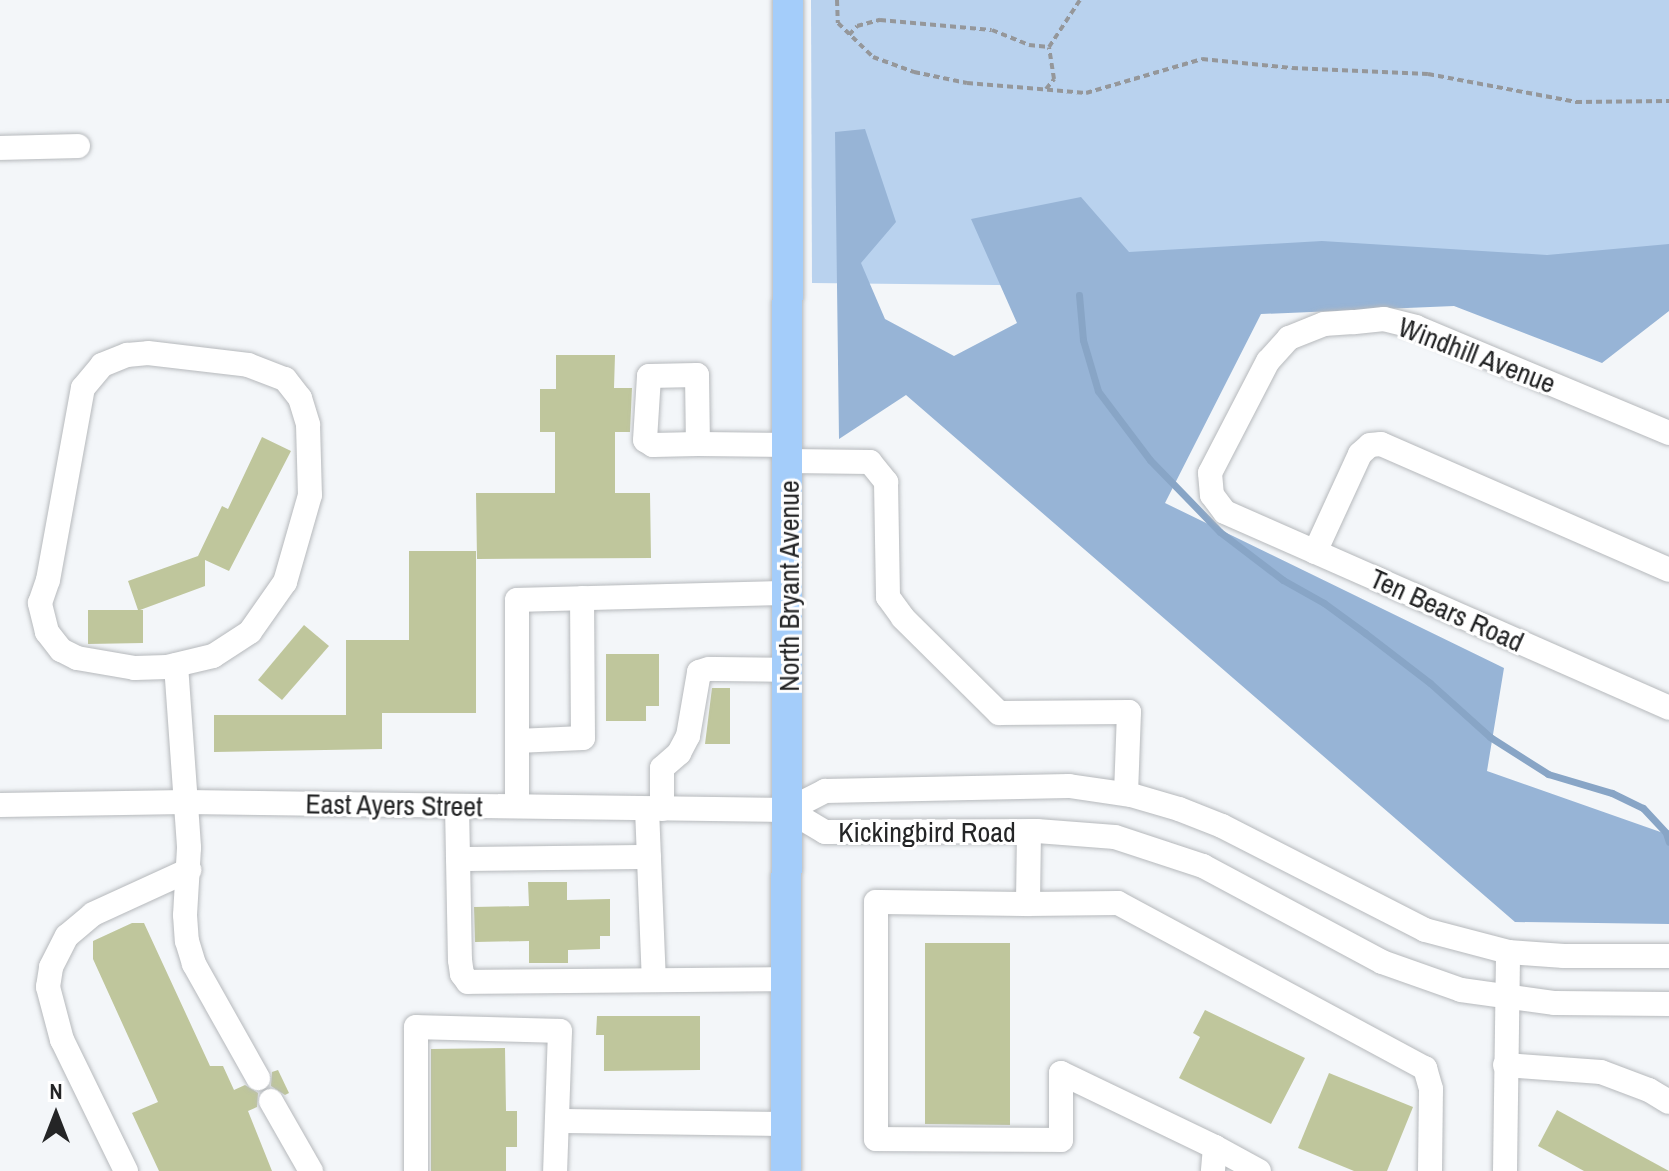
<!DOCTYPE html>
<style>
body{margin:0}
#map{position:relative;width:1669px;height:1171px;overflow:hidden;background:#f3f6f9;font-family:"Archivo Narrow",sans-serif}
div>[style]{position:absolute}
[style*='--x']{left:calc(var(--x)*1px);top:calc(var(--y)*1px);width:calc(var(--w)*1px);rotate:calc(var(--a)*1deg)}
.green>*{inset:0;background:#b9d2ee}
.forest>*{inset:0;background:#97b4d6}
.stream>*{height:7px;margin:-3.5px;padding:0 3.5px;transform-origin:3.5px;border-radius:3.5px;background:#88a5c6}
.building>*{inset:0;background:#bfc69c}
.path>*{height:4px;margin-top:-2px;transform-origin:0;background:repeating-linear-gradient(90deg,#95979a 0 6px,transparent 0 10px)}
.roads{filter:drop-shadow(0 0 2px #b6b9bc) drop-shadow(0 0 2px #b6b9bc)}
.minor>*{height:24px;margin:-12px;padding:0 12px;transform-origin:12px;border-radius:12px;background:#fff}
.major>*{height:30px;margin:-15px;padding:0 15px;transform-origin:15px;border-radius:15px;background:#a4cdfa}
span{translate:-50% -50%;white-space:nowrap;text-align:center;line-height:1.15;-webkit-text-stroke:6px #fff;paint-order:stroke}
.street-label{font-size:28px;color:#242526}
.north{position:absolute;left:16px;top:1075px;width:80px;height:80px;-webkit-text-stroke:6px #fff;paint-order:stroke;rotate:0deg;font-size:22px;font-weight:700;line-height:32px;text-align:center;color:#242526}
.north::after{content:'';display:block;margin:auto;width:28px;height:36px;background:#242526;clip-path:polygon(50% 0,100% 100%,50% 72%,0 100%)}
</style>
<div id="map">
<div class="green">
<i style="clip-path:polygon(811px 0,1669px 0,1669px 292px,812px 283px)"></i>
</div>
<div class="forest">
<i style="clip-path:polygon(865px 129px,896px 222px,861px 263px,885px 319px,954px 356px,1017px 323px,971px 219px,1081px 197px,1129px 252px,1322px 241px,1547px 255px,1669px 244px,1669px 311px,1602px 363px,1454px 306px,1261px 314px,1165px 503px,1504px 668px,1487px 771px,1669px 835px,1669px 924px,1515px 922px,906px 395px,839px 439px,835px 132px)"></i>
</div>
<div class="stream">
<i style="--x:1079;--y:295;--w:45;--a:84.9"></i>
<i style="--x:1083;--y:340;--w:53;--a:73.6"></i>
<i style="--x:1098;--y:391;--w:86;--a:53"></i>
<i style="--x:1150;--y:460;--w:100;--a:45.8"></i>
<i style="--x:1220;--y:532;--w:79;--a:37.3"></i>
<i style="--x:1283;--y:580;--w:47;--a:29.3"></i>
<i style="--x:1324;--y:603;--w:51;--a:36.2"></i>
<i style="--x:1365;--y:633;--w:82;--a:37.6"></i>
<i style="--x:1430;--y:683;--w:81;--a:42"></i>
<i style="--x:1490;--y:737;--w:69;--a:32.5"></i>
<i style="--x:1548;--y:774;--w:67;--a:16.5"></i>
<i style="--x:1612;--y:793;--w:34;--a:26"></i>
<i style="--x:1643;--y:808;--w:34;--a:47"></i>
<i style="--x:1666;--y:833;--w:9;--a:72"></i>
</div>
<div class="building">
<i style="clip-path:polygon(556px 355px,615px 355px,614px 388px,632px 388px,630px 432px,615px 432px,615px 493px,650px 493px,651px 558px,477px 559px,476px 493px,555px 493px,555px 432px,540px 432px,540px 389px,556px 389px)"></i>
<i style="clip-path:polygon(262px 437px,291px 451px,229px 571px,205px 560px,205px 586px,140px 610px,143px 610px,143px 643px,88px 644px,88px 610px,138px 610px,128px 581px,198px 556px,222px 506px,228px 509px)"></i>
<i style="clip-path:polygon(409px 551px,476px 551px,476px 713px,382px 713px,382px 749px,214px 752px,214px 715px,346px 715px,346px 640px,409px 640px)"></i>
<i style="clip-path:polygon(304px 625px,329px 646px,282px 700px,258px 680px)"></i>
<i style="clip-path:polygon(606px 654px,659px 654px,659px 706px,646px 706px,646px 721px,606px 721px)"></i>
<i style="clip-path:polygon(712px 688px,730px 688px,730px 744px,705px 744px)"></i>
<i style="clip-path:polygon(528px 882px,567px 882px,567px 900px,610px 899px,610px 936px,600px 936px,600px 949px,568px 950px,568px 963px,529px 963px,529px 941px,475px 942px,474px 907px,529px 906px)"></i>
<i style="clip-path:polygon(132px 923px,144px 923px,210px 1066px,223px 1066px,234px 1090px,245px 1085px,258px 1093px,257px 1107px,248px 1111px,272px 1171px,159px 1171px,132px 1113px,158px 1102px,93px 959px,93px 941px)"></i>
<i style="clip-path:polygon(925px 943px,1010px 943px,1010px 1125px,925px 1124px)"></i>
<i style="clip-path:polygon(1205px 1010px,1305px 1058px,1271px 1124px,1179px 1078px,1200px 1037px,1193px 1033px)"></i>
<i style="clip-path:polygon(597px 1016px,700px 1016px,700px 1070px,604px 1071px,604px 1035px,596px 1035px)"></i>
<i style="clip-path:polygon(505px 1048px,506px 1111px,517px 1111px,517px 1147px,506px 1147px,506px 1171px,431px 1171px,431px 1049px)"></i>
<i style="clip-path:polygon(278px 1070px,289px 1093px,285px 1095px,271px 1086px,272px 1072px)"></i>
<i style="clip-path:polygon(1329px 1073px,1413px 1107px,1387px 1171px,1354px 1171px,1298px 1148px)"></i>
<i style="clip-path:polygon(1557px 1110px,1669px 1171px,1584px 1171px,1538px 1146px)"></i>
</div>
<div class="path">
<i style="--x:837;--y:0;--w:23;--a:88"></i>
<i style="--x:838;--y:23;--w:49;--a:44.2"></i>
<i style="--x:873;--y:57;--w:44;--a:20.1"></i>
<i style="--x:914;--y:72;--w:54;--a:11.7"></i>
<i style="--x:967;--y:83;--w:119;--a:4.8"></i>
<i style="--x:1086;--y:93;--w:121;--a:-16.3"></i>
<i style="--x:1202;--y:59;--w:90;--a:5.7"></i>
<i style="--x:1292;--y:68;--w:136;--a:2.5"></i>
<i style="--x:1428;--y:74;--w:151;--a:10.7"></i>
<i style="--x:1576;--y:102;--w:93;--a:-0.6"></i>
<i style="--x:849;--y:35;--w:12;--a:-48"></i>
<i style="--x:857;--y:26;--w:24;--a:-15"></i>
<i style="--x:880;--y:20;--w:112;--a:5.1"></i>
<i style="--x:992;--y:30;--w:40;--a:22"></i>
<i style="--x:1029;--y:45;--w:20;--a:6"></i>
<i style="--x:1049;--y:47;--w:56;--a:-56.6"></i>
<i style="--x:1046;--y:89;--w:13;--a:-51"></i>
<i style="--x:1054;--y:79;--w:32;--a:-99"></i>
</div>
<div class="roads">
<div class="minor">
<i style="--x:0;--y:148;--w:78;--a:-1.5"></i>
<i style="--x:148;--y:353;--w:101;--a:6.8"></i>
<i style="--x:248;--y:365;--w:40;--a:21"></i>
<i style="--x:285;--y:379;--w:24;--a:52"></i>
<i style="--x:300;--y:398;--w:28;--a:73"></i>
<i style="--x:308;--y:425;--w:70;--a:88.4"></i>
<i style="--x:310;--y:495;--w:91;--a:106"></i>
<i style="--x:285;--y:582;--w:61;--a:125"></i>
<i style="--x:250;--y:632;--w:44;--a:147"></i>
<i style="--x:213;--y:656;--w:47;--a:166.6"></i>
<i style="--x:167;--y:667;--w:32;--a:178"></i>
<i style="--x:135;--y:668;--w:59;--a:-170.2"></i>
<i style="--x:77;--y:658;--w:18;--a:-153"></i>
<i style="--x:61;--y:650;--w:23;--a:-128"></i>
<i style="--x:47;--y:632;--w:30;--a:-104"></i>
<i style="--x:40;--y:603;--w:24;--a:-71"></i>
<i style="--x:48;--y:580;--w:195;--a:-79.7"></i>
<i style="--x:83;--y:388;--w:30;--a:-50"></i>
<i style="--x:102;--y:365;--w:27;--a:-22"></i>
<i style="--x:127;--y:355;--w:21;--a:-5"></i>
<i style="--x:1669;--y:433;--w:274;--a:-157.3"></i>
<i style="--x:1416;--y:327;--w:33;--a:-166"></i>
<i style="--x:1384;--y:319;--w:31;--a:174"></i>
<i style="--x:1353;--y:322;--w:29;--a:176"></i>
<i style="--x:1324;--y:324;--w:38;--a:158"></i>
<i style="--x:1289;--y:338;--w:31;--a:132"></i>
<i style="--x:1268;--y:361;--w:126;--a:117.4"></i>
<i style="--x:1210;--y:473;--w:22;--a:85"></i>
<i style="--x:1212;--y:495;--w:21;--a:53"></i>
<i style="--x:1225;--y:512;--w:485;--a:23.8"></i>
<i style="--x:698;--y:444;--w:45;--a:178.7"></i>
<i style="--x:653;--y:445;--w:9;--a:-148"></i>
<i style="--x:645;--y:440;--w:64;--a:-86.4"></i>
<i style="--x:649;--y:376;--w:48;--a:-1.2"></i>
<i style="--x:697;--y:375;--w:69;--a:89.2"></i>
<i style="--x:698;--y:444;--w:91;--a:0.6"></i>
<i style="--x:789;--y:461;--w:81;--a:0.7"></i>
<i style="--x:870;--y:462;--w:26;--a:51"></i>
<i style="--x:886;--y:482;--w:115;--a:89"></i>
<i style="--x:888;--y:597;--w:26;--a:54"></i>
<i style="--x:903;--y:618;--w:135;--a:44.7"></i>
<i style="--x:999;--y:713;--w:130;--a:-0.4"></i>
<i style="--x:1129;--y:712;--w:82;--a:92.1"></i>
<i style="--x:1315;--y:552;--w:108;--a:-65.3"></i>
<i style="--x:1360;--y:454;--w:13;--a:-42"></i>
<i style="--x:1370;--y:445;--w:11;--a:-5"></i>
<i style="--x:1381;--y:444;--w:314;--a:23.6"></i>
<i style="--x:176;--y:665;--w:183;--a:85.9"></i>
<i style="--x:189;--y:848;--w:67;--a:93.4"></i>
<i style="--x:185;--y:915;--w:26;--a:86"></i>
<i style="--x:187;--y:941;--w:24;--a:73"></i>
<i style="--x:194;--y:964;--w:131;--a:60.7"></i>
<i style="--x:517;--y:741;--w:66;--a:-2.6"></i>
<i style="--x:583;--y:738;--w:140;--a:-90.4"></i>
<i style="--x:0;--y:805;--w:186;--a:-0.9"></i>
<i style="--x:186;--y:802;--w:602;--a:0.76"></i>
<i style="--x:788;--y:810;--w:42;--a:-27.2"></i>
<i style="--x:825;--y:791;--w:244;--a:-1.2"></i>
<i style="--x:1069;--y:786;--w:63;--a:8.3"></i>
<i style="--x:1131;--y:795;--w:50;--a:16.3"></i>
<i style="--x:1179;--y:809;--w:46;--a:21.6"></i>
<i style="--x:1222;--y:826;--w:228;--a:27.1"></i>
<i style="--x:1425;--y:930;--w:86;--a:14.8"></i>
<i style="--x:1508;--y:952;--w:56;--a:4.1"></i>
<i style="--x:1564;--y:956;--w:105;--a:0"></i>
<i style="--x:457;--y:806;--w:154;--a:88.9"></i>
<i style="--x:460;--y:960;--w:14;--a:82"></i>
<i style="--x:462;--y:974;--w:10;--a:53"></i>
<i style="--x:468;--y:982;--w:320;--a:-0.5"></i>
<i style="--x:517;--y:806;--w:206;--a:-90"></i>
<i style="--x:517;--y:600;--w:272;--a:-1.5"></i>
<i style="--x:647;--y:809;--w:171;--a:87.7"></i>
<i style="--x:662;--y:809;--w:41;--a:-90"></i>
<i style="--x:662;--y:768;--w:23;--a:-41"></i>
<i style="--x:679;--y:753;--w:19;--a:-62"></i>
<i style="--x:688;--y:736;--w:65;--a:-80.2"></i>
<i style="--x:699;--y:672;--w:10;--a:-17"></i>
<i style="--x:709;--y:669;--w:80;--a:0.7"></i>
<i style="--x:788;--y:810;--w:43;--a:30.7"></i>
<i style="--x:825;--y:832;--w:212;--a:-0.3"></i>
<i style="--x:1037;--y:831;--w:78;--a:4.4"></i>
<i style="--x:1115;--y:837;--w:93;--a:18.2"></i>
<i style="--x:1203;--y:866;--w:203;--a:28.2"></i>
<i style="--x:1382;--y:962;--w:84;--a:19.5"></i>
<i style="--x:1461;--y:990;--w:95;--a:7.9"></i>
<i style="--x:1555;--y:1003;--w:114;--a:0.5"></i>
<i style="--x:1029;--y:831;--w:73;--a:90.8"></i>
<i style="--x:1028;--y:904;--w:90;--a:-0.6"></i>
<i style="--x:1118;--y:903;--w:349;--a:28.3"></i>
<i style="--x:1425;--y:1068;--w:22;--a:74"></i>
<i style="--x:1431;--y:1089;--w:82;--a:90.7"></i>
<i style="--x:458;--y:859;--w:191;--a:-0.6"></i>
<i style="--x:1028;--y:904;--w:152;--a:-179.2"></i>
<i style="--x:876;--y:902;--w:237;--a:90"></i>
<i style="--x:876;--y:1139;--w:185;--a:0.3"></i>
<i style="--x:1061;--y:1140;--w:67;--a:-90"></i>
<i style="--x:1061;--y:1073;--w:171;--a:25.7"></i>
<i style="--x:1215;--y:1147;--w:24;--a:95"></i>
<i style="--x:1505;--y:1065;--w:96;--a:4.2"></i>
<i style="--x:1601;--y:1072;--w:51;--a:20.6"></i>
<i style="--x:1649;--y:1090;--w:23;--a:31"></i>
<i style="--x:271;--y:1101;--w:81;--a:60.3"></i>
<i style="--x:558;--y:1121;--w:229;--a:0.8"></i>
<i style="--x:1215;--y:1147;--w:50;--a:28.6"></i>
<i style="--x:126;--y:1171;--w:146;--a:-116"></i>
<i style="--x:62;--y:1040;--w:55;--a:-104.8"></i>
<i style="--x:48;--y:987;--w:20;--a:-81"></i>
<i style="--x:51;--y:967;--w:35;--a:-63"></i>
<i style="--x:67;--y:936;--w:34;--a:-40"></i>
<i style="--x:93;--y:914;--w:106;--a:-24.6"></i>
<i style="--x:416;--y:1171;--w:144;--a:-90"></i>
<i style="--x:416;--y:1027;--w:144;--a:1.6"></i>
<i style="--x:560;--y:1031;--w:140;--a:92"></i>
<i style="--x:1505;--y:1171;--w:219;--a:-89.2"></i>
</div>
<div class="major">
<i style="--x:786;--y:1171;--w:1171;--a:-89.9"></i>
</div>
</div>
<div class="street-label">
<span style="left:1477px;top:355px;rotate:21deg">Windhill Avenue</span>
<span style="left:789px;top:586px;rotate:-90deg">North Bryant Avenue</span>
<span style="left:1447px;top:610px;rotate:24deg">Ten Bears Road</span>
<span style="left:394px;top:805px;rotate:1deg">East Ayers Street</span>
<span style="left:927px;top:832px">Kickingbird Road</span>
</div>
<div class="north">N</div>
</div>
